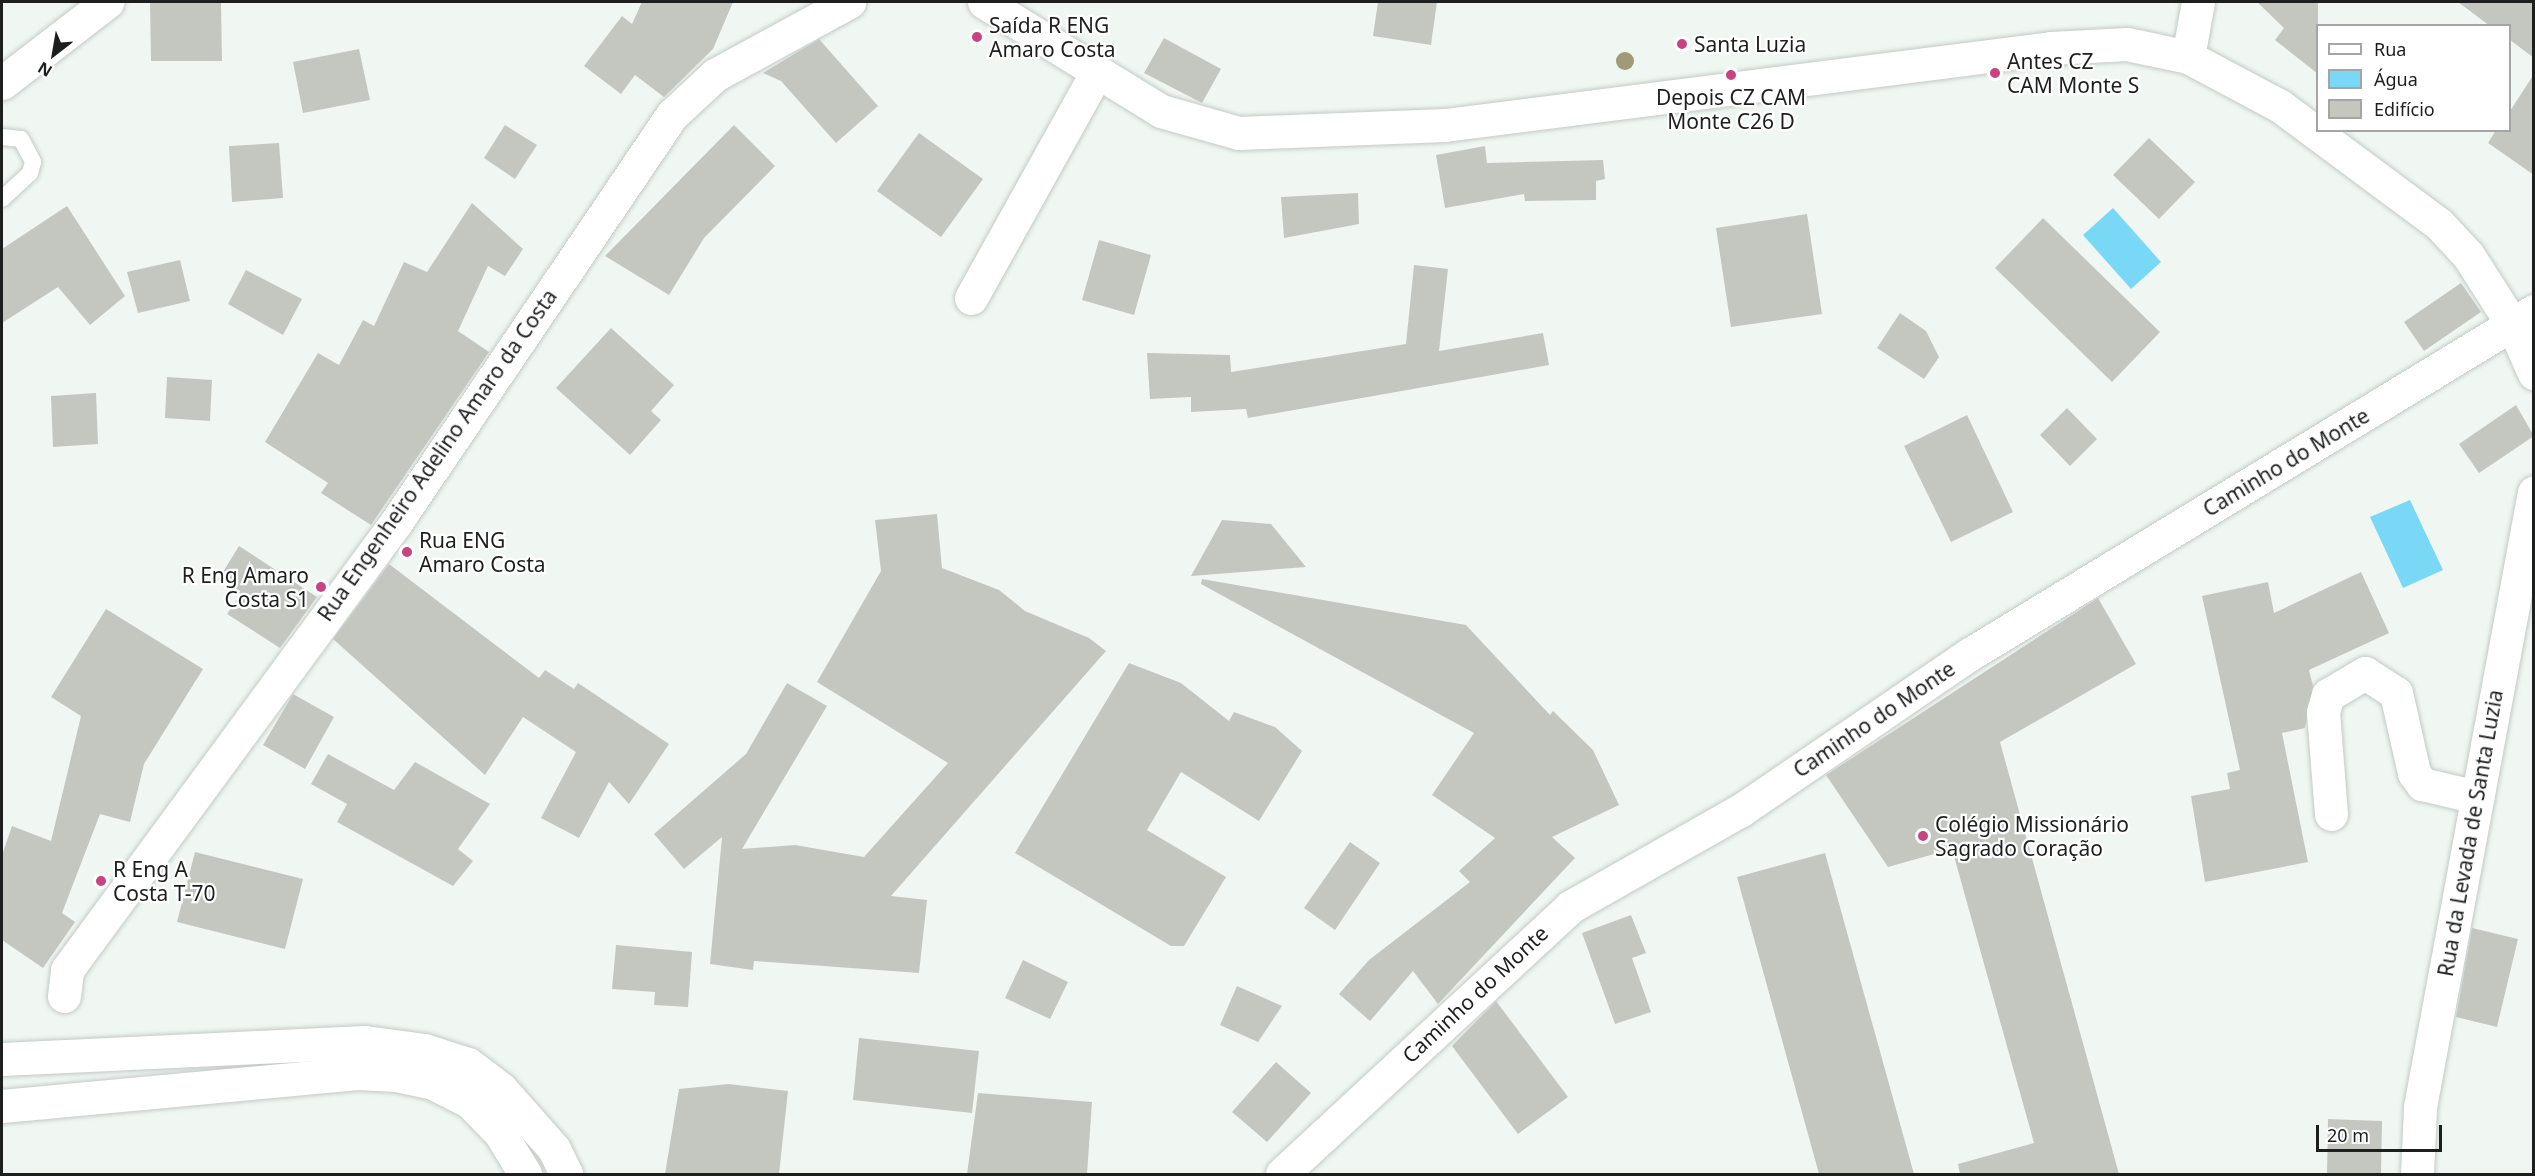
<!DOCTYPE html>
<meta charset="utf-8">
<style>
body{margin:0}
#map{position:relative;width:2535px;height:1176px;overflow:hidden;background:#f0f7f2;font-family:"Noto Sans",sans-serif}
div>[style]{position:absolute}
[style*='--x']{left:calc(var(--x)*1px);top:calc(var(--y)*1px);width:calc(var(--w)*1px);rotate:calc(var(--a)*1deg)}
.water>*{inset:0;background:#7ad8f7}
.building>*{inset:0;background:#c4c7c0}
.roads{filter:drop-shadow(0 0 2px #c3cac5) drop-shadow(0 0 2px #c3cac5)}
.service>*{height:16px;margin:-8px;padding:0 8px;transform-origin:8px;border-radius:8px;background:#fff}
.minor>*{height:33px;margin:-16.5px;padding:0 16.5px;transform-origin:16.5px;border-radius:16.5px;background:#fff}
.trunk>*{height:33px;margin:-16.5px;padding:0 16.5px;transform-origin:16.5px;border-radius:16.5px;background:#fff}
.trees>*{width:18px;height:18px;margin:-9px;border-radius:50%;background:#a09a77}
.dots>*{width:16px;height:16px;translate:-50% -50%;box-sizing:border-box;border:3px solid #fff;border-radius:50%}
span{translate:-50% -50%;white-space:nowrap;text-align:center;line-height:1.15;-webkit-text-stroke:4.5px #fff;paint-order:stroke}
.poi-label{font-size:21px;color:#1d1f1e}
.left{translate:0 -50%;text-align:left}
.right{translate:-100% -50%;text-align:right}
.street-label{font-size:21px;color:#1d1f1e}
.frame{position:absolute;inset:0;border:3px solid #1d1f1e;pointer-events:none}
.legend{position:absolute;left:2316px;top:24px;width:195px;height:108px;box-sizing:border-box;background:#fff;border:2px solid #a5a5a5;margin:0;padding:8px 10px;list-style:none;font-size:18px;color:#1d1f1e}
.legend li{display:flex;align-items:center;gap:12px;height:30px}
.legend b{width:30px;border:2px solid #a5a5a5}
.north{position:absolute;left:24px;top:24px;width:60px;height:60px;-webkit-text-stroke:4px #fff;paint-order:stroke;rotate:211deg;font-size:16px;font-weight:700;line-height:24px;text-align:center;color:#1d1f1e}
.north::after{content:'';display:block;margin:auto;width:21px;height:27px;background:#1d1f1e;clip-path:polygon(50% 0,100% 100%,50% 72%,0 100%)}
.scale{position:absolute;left:2316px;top:1125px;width:126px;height:27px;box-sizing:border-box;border:3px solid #1d1f1e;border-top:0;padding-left:8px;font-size:18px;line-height:21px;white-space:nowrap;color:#1d1f1e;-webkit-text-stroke:4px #fff;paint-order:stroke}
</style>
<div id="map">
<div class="water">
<i style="clip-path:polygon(2113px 208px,2161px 262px,2131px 289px,2083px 235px)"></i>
<i style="clip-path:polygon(2410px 500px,2443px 570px,2403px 588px,2370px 517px)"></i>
</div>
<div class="building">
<i style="clip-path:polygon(150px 2px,221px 2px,222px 61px,151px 61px)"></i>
<i style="clip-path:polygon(642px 2px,733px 2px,713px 49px,664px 97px,635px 75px,621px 94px,584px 66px,622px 16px,632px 24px)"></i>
<i style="clip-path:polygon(1378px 2px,1437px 2px,1431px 45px,1373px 36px)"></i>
<i style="clip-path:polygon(2257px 2px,2318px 2px,2318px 74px,2275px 40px,2284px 28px)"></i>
<i style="clip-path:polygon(2458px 2px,2534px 2px,2534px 58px,2510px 40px,2510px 26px,2490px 26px)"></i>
<i style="clip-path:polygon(1164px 38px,1221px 69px,1202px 103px,1144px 73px)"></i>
<i style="clip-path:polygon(819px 39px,878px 106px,836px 143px,781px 81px,763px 73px)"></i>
<i style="clip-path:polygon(359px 49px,370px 100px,303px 113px,293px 62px)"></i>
<i style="clip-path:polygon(2534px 74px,2534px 175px,2488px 143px,2496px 130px,2510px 130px,2510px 111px)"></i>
<i style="clip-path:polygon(505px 125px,537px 145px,515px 179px,484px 158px)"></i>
<i style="clip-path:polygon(734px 125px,775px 166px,704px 238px,669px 295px,605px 256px)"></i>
<i style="clip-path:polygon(919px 133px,983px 179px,941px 237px,877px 191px)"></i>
<i style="clip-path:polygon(2149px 138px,2195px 182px,2159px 219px,2113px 175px)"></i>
<i style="clip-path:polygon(279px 143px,283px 198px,232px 202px,229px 146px)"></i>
<i style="clip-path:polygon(1485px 146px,1487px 163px,1603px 160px,1605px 179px,1596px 181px,1596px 200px,1525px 201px,1524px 194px,1445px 208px,1436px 155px)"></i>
<i style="clip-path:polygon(1358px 193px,1359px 224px,1284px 238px,1281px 197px)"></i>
<i style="clip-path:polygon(472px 203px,523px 249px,505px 276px,488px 266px,458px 331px,489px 352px,371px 525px,321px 493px,328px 483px,265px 442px,318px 353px,339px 365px,363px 320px,374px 326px,404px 262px,427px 272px)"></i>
<i style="clip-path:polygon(67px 206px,125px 296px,90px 325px,58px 287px,2px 323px,2px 249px)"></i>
<i style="clip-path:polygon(1807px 214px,1822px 314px,1731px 327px,1716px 228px)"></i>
<i style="clip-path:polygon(2043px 218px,2160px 332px,2112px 382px,1995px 268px)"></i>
<i style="clip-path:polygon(1099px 240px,1151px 255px,1134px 315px,1082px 300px)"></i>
<i style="clip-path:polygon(180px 260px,190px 301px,138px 313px,127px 272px)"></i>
<i style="clip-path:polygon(1414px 265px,1448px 269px,1439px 351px,1543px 333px,1549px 365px,1248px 418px,1246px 409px,1191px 412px,1191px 397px,1150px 399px,1147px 353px,1230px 355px,1231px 372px,1406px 344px)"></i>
<i style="clip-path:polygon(246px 270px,302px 299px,283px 335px,228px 304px)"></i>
<i style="clip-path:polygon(2461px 283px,2481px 312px,2424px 351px,2404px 322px)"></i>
<i style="clip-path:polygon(1900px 313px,1926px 331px,1939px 357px,1924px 379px,1877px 348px)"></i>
<i style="clip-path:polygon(611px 328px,674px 385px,651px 411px,661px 420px,630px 455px,556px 388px)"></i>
<i style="clip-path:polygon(167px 377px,212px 380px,210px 421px,165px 418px)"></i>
<i style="clip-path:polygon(96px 393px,98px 444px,53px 447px,51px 396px)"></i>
<i style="clip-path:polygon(2516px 405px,2534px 436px,2479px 473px,2459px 444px)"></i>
<i style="clip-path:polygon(2067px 408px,2097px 439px,2070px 466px,2040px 435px)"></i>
<i style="clip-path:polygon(1967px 415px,2013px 512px,1951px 542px,1904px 446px)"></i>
<i style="clip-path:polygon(937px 514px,942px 568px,999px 590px,1025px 611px,1089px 638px,1106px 651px,891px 896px,927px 900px,919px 973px,754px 961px,753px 970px,710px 964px,722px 837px,684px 869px,654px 834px,746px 754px,787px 683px,827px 706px,742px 849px,795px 845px,864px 857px,948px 763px,817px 682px,881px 571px,875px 520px)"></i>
<i style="clip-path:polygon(1222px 520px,1271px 524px,1306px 567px,1191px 576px)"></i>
<i style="clip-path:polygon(239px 546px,317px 597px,280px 648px,227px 614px,241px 594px,218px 580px)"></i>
<i style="clip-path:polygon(389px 564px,539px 678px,545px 670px,574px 689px,578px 683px,669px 744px,629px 804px,609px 782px,579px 838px,541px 818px,576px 752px,523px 717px,485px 775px,333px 639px)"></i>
<i style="clip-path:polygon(2361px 572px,2389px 633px,2309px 670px,2313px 686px,2305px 728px,2282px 733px,2308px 862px,2205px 882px,2191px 796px,2230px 789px,2227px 773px,2240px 770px,2202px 596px,2268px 582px,2274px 613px)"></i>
<i style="clip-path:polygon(1202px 579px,1466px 625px,1550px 715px,1553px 711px,1593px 750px,1619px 805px,1552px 837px,1575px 858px,1438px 1004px,1413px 971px,1370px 1021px,1339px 994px,1369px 960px,1470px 882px,1459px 871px,1495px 838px,1432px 795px,1474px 733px,1201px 584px)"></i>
<i style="clip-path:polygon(2098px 598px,2136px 664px,2000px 742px,2119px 1174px,1960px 1174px,1958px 1164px,2034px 1143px,1952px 849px,1888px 867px,1826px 775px)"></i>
<i style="clip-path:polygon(106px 609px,203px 669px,144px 764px,130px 822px,100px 814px,62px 913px,75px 922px,43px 968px,2px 940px,2px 855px,12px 826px,51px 841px,81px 716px,51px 697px)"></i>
<i style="clip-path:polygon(1129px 663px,1181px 683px,1229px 721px,1234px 712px,1275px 727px,1302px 751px,1259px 821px,1181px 772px,1147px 830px,1226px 877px,1184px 946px,1171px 946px,1015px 853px)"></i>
<i style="clip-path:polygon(293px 694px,334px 717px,305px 769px,263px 745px)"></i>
<i style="clip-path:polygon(328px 754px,394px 790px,415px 762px,490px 804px,458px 849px,473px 861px,453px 886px,337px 822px,347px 804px,311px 784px)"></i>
<i style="clip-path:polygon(1350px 842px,1380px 863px,1335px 930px,1304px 908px)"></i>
<i style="clip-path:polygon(195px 852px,303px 879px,285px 949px,177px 922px)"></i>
<i style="clip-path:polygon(1825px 853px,1914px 1174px,1819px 1174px,1737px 877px)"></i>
<i style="clip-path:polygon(1631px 915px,1646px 953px,1632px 958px,1651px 1012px,1615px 1024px,1582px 933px)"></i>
<i style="clip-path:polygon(2472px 928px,2518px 939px,2497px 1027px,2456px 1017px)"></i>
<i style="clip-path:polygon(616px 945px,692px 952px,688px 1007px,654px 1005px,655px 992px,612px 989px)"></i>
<i style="clip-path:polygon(1023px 960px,1068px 982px,1050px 1019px,1005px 998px)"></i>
<i style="clip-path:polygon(1237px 986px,1282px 1006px,1258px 1042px,1220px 1025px)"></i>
<i style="clip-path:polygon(1496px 1001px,1568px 1097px,1518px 1134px,1452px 1046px)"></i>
<i style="clip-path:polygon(859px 1038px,979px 1051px,972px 1113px,853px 1100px)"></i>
<i style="clip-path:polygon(1276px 1062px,1311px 1093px,1267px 1142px,1232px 1112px)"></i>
<i style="clip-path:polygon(729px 1084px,788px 1091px,779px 1174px,665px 1174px,679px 1089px)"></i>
<i style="clip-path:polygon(978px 1093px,1092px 1102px,1087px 1174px,967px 1174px)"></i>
<i style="clip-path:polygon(2328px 1119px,2382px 1121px,2381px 1174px,2327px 1174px)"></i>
</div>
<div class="roads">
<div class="service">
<i style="--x:2;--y:137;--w:19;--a:6"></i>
<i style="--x:21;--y:139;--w:26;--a:62"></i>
<i style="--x:33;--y:162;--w:11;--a:105"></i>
<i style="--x:30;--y:173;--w:38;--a:137"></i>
</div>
<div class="minor">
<i style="--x:984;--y:2;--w:208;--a:31.6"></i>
<i style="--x:1161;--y:111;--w:81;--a:15.8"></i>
<i style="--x:1239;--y:133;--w:206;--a:-2.2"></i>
<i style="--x:1445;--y:125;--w:611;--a:-7.24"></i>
<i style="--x:2051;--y:48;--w:76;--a:-3"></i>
<i style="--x:2127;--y:44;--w:62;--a:12"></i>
<i style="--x:2188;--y:57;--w:104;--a:28"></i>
<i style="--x:2280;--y:106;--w:198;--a:36.6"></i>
<i style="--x:2439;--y:224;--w:42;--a:46.9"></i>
<i style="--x:2468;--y:255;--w:82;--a:57.5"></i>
<i style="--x:2512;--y:324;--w:54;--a:65.8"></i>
<i style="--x:2188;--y:57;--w:56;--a:-79.7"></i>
<i style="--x:2;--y:83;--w:133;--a:-37.6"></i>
<i style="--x:971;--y:298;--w:255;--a:-60.9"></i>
<i style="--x:2331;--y:814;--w:102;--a:-94.5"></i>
<i style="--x:2323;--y:712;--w:18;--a:-74"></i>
<i style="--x:2328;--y:695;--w:43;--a:-30.7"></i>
<i style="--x:2365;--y:673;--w:37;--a:33"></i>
<i style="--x:2396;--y:693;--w:82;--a:77.3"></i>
<i style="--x:2414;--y:773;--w:14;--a:54"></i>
<i style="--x:2422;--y:784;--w:57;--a:13.3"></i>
<i style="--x:64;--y:996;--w:26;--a:-83"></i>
<i style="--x:67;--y:970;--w:557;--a:-53.69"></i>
<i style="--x:397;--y:521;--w:490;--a:-55.9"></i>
<i style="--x:672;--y:115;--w:59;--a:-42.9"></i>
<i style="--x:715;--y:75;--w:153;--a:-28.6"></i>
<i style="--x:1282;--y:1174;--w:393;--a:-42.8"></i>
<i style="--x:1570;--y:907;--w:197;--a:-29.6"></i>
<i style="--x:1741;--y:810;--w:277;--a:-34.3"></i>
<i style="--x:1970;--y:654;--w:660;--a:-31.31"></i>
<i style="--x:2417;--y:1174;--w:67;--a:-87.4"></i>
<i style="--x:2420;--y:1107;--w:625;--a:-79.5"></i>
</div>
<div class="trunk">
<i style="--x:2;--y:1059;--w:363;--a:-2.7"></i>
<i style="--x:365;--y:1042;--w:60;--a:7.7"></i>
<i style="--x:424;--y:1050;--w:46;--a:17.7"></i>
<i style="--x:468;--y:1064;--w:41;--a:37.1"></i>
<i style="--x:501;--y:1089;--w:80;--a:48.5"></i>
<i style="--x:554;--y:1149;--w:28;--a:64"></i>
<i style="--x:2;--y:1106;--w:357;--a:-5.3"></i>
<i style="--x:357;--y:1073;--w:39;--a:3"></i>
<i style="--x:396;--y:1075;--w:38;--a:12"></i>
<i style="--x:433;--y:1083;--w:42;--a:27.2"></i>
<i style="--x:470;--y:1102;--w:43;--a:45.9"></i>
<i style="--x:500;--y:1133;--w:48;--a:58.6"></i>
</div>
</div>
<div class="trees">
<i style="left:1625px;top:61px"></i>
</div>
<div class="dots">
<i style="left:977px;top:37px;background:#c94281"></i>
<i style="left:1682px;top:44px;background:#c94281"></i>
<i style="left:1995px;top:73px;background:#c94281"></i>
<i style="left:1731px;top:75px;background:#c94281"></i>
<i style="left:407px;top:552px;background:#c94281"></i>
<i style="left:321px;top:587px;background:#c94281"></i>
<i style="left:1923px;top:836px;background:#c94281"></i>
<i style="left:101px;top:881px;background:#c94281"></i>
</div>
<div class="poi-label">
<span class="left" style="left:989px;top:37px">Saída R ENG<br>Amaro Costa</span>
<span class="left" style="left:1694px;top:44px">Santa Luzia</span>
<span class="left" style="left:2007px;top:73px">Antes CZ<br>CAM Monte S</span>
<span style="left:1731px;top:109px">Depois CZ CAM<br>Monte C26 D</span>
<span class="left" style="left:419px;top:552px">Rua ENG<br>Amaro Costa</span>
<span class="right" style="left:309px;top:587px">R Eng Amaro<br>Costa S1</span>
<span class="left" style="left:1935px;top:836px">Colégio Missionário<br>Sagrado Coração</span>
<span class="left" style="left:113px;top:881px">R Eng A<br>Costa T-70</span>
</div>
<div class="street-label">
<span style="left:437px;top:455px;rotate:-55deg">Rua Engenheiro Adelino Amaro da Costa</span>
<span style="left:2286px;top:462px;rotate:-31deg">Caminho do Monte</span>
<span style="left:1874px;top:719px;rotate:-34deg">Caminho do Monte</span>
<span style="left:2470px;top:833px;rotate:-80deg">Rua da Levada de Santa Luzia</span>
<span style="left:1475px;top:994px;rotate:-43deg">Caminho do Monte</span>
</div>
<div class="frame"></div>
<ul class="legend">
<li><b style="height:8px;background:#fff"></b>Rua</li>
<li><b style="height:16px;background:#7ad8f7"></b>Água</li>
<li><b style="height:16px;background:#c4c7c0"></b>Edifício</li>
</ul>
<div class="north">N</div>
<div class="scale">20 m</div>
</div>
